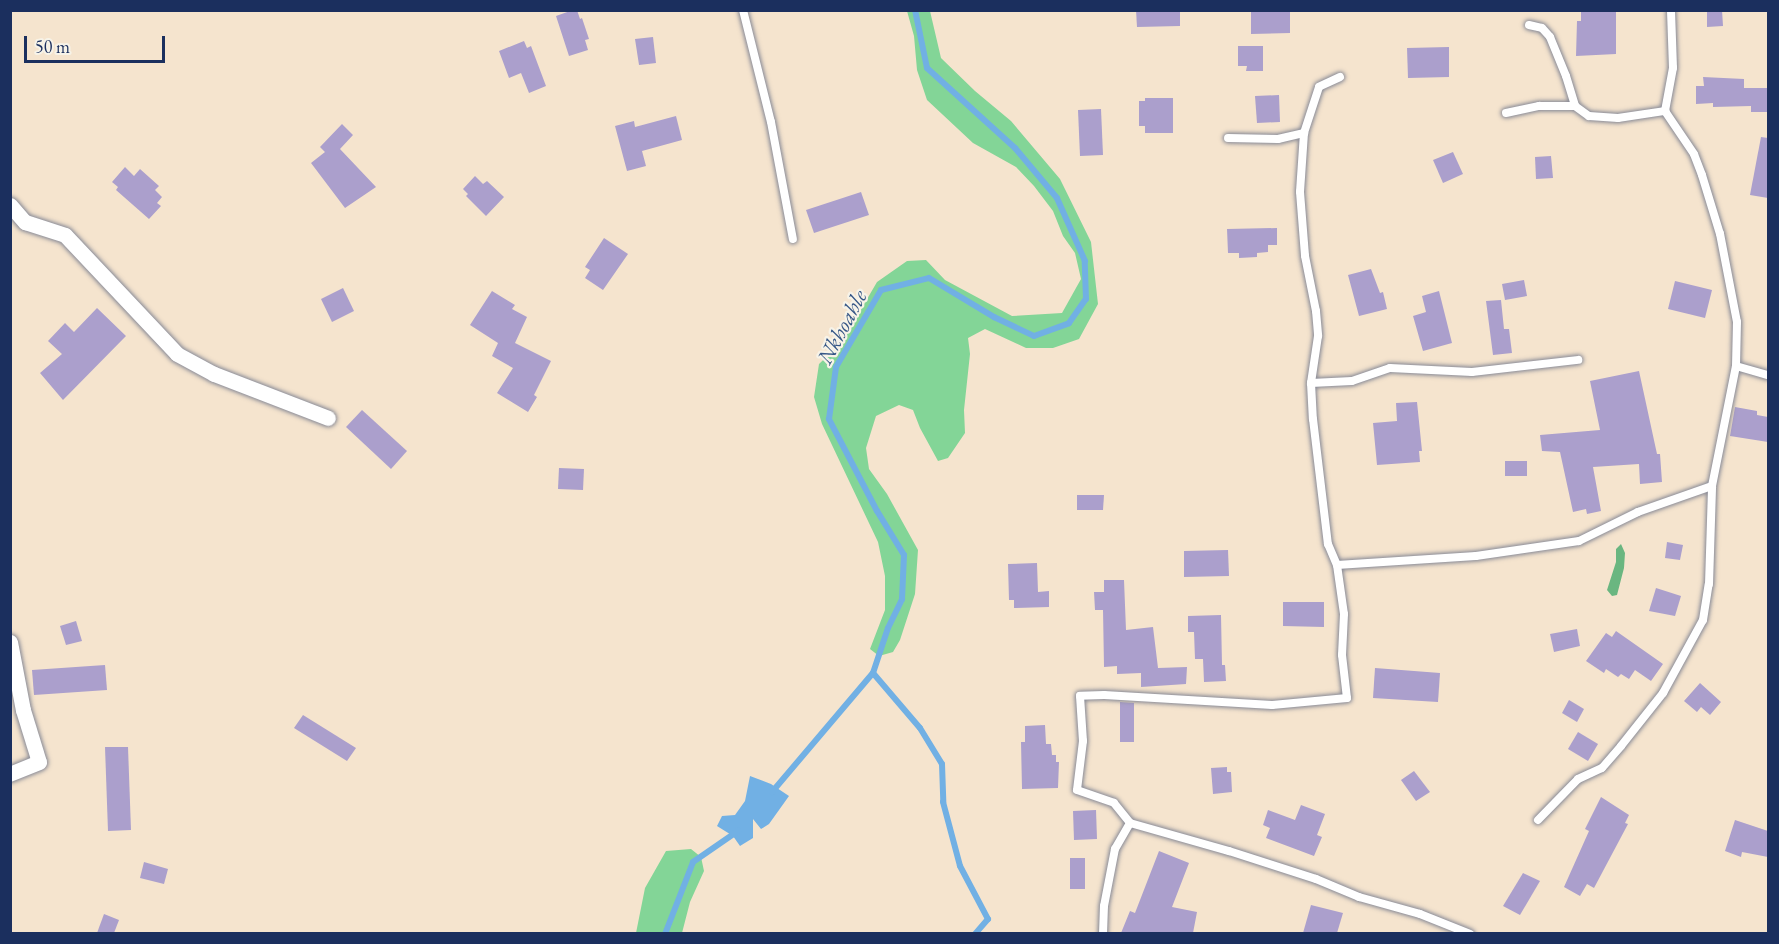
<!DOCTYPE html>
<style>
body{margin:0}
#map{position:relative;width:1779px;height:944px;overflow:hidden;background:#f5e4ce;font-family:"EB Garamond",serif}
div>[style]{position:absolute}
[style*='--x']{left:calc(var(--x)*1px);top:calc(var(--y)*1px);width:calc(var(--w)*1px);rotate:calc(var(--a)*1deg)}
.green>*{inset:0;background:#83d597}
.forest>*{inset:0;background:#6ab680}
.water>*{inset:0;background:#71b0e4}
.stream>*{height:6px;margin:-3px;padding:0 3px;transform-origin:3px;border-radius:3px;background:#71b0e4}
.building>*{inset:0;background:#ab9fcc}
.roads{filter:drop-shadow(0 0 2px #888a96) drop-shadow(0 0 2px #888a96)}
.service>*{height:8px;margin:-4px;padding:0 4px;transform-origin:4px;border-radius:4px;background:#fff}
.minor>*{height:15px;margin:-7.5px;padding:0 7.5px;transform-origin:7.5px;border-radius:7.5px;background:#fff}
span{translate:-50% -50%;white-space:nowrap;text-align:center;line-height:1.15;-webkit-text-stroke:4.5px #f7f3e8;paint-order:stroke}
.water-label{font-size:22px;color:#355686;font-style:italic}
.frame{position:absolute;inset:0;border:12px solid #1b2f5e;pointer-events:none}
.scale{position:absolute;left:24px;top:36px;width:141px;height:27px;box-sizing:border-box;border:3px solid #1b2f5e;border-top:0;padding-left:8px;font-size:18px;line-height:21px;white-space:nowrap;color:#1b2f5e;-webkit-text-stroke:4px #f7f3e8;paint-order:stroke}
</style>
<div id="map">
<div class="green">
<i style="clip-path:polygon(907px 11px,930px 11px,941px 58px,975px 91px,1011px 121px,1060px 179px,1091px 242px,1098px 304px,1079px 339px,1053px 348px,1026px 348px,985px 329px,968px 338px,970px 354px,964px 410px,965px 433px,948px 458px,938px 461px,920px 428px,913px 410px,899px 405px,876px 416px,866px 448px,869px 469px,887px 494px,918px 550px,915px 594px,900px 640px,893px 652px,879px 656px,870px 649px,885px 610px,885px 576px,878px 542px,822px 424px,814px 397px,819px 364px,842px 342px,877px 282px,907px 261px,926px 260px,945px 280px,1012px 316px,1062px 313px,1081px 279px,1075px 253px,1063px 236px,1053px 211px,1034px 186px,1016px 167px,973px 143px,927px 100px,917px 70px,914px 36px)"></i>
<i style="clip-path:polygon(691px 849px,701px 857px,704px 871px,690px 902px,682px 933px,636px 933px,645px 888px,666px 851px)"></i>
</div>
<div class="forest">
<i style="clip-path:polygon(1621px 544px,1625px 553px,1624px 568px,1617px 595px,1612px 596px,1607px 590px,1616px 562px,1616px 549px)"></i>
</div>
<div class="water">
<i style="clip-path:polygon(750px 776px,771px 784px,789px 796px,769px 824px,761px 829px,753px 819px,753px 838px,740px 846px,733px 836px,717px 826px,722px 816px,735px 815px,745px 801px)"></i>
</div>
<div class="stream">
<i style="--x:873;--y:673;--w:72;--a:49.5"></i>
<i style="--x:920;--y:728;--w:42;--a:58.6"></i>
<i style="--x:942;--y:764;--w:38;--a:88"></i>
<i style="--x:943;--y:802;--w:66;--a:75.1"></i>
<i style="--x:960;--y:866;--w:60;--a:62.2"></i>
<i style="--x:988;--y:919;--w:20;--a:131"></i>
<i style="--x:772;--y:792;--w:156;--a:-49.7"></i>
<i style="--x:873;--y:673;--w:47;--a:-71.6"></i>
<i style="--x:888;--y:628;--w:32;--a:-64"></i>
<i style="--x:902;--y:599;--w:44;--a:-87.4"></i>
<i style="--x:904;--y:555;--w:52;--a:-121.5"></i>
<i style="--x:877;--y:511;--w:104;--a:-117.6"></i>
<i style="--x:829;--y:419;--w:52;--a:-82.3"></i>
<i style="--x:836;--y:367;--w:89;--a:-59.7"></i>
<i style="--x:881;--y:290;--w:49;--a:-14"></i>
<i style="--x:929;--y:278;--w:76;--a:31"></i>
<i style="--x:994;--y:317;--w:44;--a:25.4"></i>
<i style="--x:1034;--y:336;--w:37;--a:-20"></i>
<i style="--x:1069;--y:323;--w:29;--a:-55"></i>
<i style="--x:1086;--y:299;--w:38;--a:-92"></i>
<i style="--x:1085;--y:261;--w:69;--a:-114"></i>
<i style="--x:1057;--y:198;--w:65;--a:-130"></i>
<i style="--x:1015;--y:148;--w:119;--a:-137.7"></i>
<i style="--x:927;--y:68;--w:59;--a:-101.7"></i>
<i style="--x:665;--y:934;--w:77;--a:-68.7"></i>
<i style="--x:693;--y:862;--w:55;--a:-34.6"></i>
</div>
<div class="building">
<i style="clip-path:polygon(573px 10px,577px 10px,580px 19px,582px 18px,589px 39px,585px 40px,588px 50px,569px 56px,556px 16px)"></i>
<i style="clip-path:polygon(1136px 10px,1180px 11px,1180px 26px,1137px 27px)"></i>
<i style="clip-path:polygon(1251px 10px,1290px 10px,1290px 33px,1251px 34px)"></i>
<i style="clip-path:polygon(1581px 10px,1616px 10px,1616px 54px,1576px 56px,1577px 21px,1581px 21px)"></i>
<i style="clip-path:polygon(1707px 10px,1722px 10px,1723px 26px,1707px 27px)"></i>
<i style="clip-path:polygon(653px 37px,656px 63px,639px 65px,635px 39px)"></i>
<i style="clip-path:polygon(524px 41px,527px 48px,531px 46px,546px 86px,529px 93px,521px 73px,509px 78px,499px 51px)"></i>
<i style="clip-path:polygon(1238px 46px,1263px 46px,1263px 71px,1246px 71px,1247px 66px,1238px 66px)"></i>
<i style="clip-path:polygon(1449px 47px,1449px 77px,1408px 78px,1407px 48px)"></i>
<i style="clip-path:polygon(1703px 77px,1744px 79px,1744px 88px,1768px 88px,1768px 112px,1751px 112px,1751px 106px,1713px 107px,1713px 103px,1696px 104px,1696px 86px,1704px 86px)"></i>
<i style="clip-path:polygon(1279px 95px,1280px 122px,1257px 123px,1255px 96px)"></i>
<i style="clip-path:polygon(1145px 98px,1173px 98px,1173px 133px,1145px 133px,1145px 126px,1139px 126px,1139px 101px,1145px 101px)"></i>
<i style="clip-path:polygon(1101px 109px,1103px 155px,1080px 156px,1078px 110px)"></i>
<i style="clip-path:polygon(676px 116px,682px 140px,642px 151px,646px 166px,627px 171px,615px 126px,634px 121px,635px 127px)"></i>
<i style="clip-path:polygon(342px 124px,353px 135px,340px 149px,376px 187px,345px 208px,311px 163px,325px 152px,320px 147px)"></i>
<i style="clip-path:polygon(1761px 137px,1768px 138px,1768px 198px,1750px 195px)"></i>
<i style="clip-path:polygon(1453px 152px,1463px 174px,1443px 183px,1433px 160px)"></i>
<i style="clip-path:polygon(1551px 156px,1553px 178px,1536px 179px,1535px 157px)"></i>
<i style="clip-path:polygon(125px 167px,134px 176px,140px 169px,159px 186px,155px 190px,162px 197px,157px 203px,161px 206px,149px 219px,116px 190px,118px 187px,112px 182px)"></i>
<i style="clip-path:polygon(475px 176px,483px 184px,487px 181px,504px 197px,486px 216px,466px 196px,468px 194px,463px 189px)"></i>
<i style="clip-path:polygon(861px 192px,869px 215px,814px 233px,806px 210px)"></i>
<i style="clip-path:polygon(1277px 228px,1277px 245px,1268px 245px,1268px 252px,1257px 253px,1257px 257px,1239px 258px,1239px 253px,1228px 253px,1227px 229px)"></i>
<i style="clip-path:polygon(604px 238px,628px 254px,603px 290px,585px 278px,590px 270px,585px 267px)"></i>
<i style="clip-path:polygon(1371px 269px,1380px 293px,1383px 292px,1387px 309px,1359px 316px,1348px 275px)"></i>
<i style="clip-path:polygon(1524px 280px,1527px 296px,1505px 300px,1502px 284px)"></i>
<i style="clip-path:polygon(1675px 281px,1712px 290px,1705px 318px,1668px 309px)"></i>
<i style="clip-path:polygon(343px 288px,354px 311px,332px 322px,321px 299px)"></i>
<i style="clip-path:polygon(492px 291px,515px 305px,512px 309px,527px 317px,515px 343px,551px 361px,534px 395px,537px 397px,528px 412px,497px 393px,513px 368px,492px 356px,498px 343px,470px 325px)"></i>
<i style="clip-path:polygon(1439px 291px,1452px 343px,1423px 351px,1413px 316px,1426px 312px,1422px 296px)"></i>
<i style="clip-path:polygon(1501px 300px,1504px 329px,1509px 329px,1512px 353px,1493px 355px,1486px 301px)"></i>
<i style="clip-path:polygon(97px 308px,126px 336px,63px 400px,40px 373px,62px 354px,48px 341px,65px 323px,74px 332px)"></i>
<i style="clip-path:polygon(1639px 371px,1657px 454px,1660px 454px,1662px 482px,1640px 484px,1639px 464px,1593px 467px,1601px 511px,1587px 514px,1586px 509px,1573px 512px,1560px 452px,1542px 451px,1540px 435px,1600px 430px,1590px 381px)"></i>
<i style="clip-path:polygon(1417px 402px,1422px 451px,1419px 451px,1420px 462px,1377px 465px,1373px 423px,1397px 421px,1396px 403px)"></i>
<i style="clip-path:polygon(1735px 407px,1757px 411px,1757px 415px,1768px 417px,1768px 442px,1730px 436px)"></i>
<i style="clip-path:polygon(362px 410px,407px 451px,391px 469px,346px 427px)"></i>
<i style="clip-path:polygon(1505px 461px,1527px 461px,1527px 476px,1505px 476px)"></i>
<i style="clip-path:polygon(559px 468px,584px 469px,583px 490px,558px 489px)"></i>
<i style="clip-path:polygon(1077px 495px,1104px 495px,1103px 510px,1077px 510px)"></i>
<i style="clip-path:polygon(1667px 542px,1683px 545px,1680px 560px,1665px 558px)"></i>
<i style="clip-path:polygon(1228px 550px,1229px 576px,1184px 577px,1184px 551px)"></i>
<i style="clip-path:polygon(1037px 563px,1038px 592px,1049px 591px,1049px 607px,1014px 608px,1014px 600px,1009px 600px,1008px 564px)"></i>
<i style="clip-path:polygon(1104px 580px,1124px 580px,1126px 630px,1153px 627px,1158px 668px,1187px 667px,1186px 684px,1141px 687px,1141px 673px,1117px 674px,1117px 666px,1104px 667px,1103px 610px,1095px 610px,1094px 592px,1104px 592px)"></i>
<i style="clip-path:polygon(1656px 588px,1681px 596px,1675px 616px,1649px 611px)"></i>
<i style="clip-path:polygon(1283px 602px,1324px 602px,1324px 627px,1283px 626px)"></i>
<i style="clip-path:polygon(1221px 615px,1222px 665px,1225px 665px,1226px 681px,1204px 682px,1203px 659px,1195px 659px,1194px 632px,1188px 632px,1188px 616px)"></i>
<i style="clip-path:polygon(76px 621px,82px 641px,66px 645px,60px 626px)"></i>
<i style="clip-path:polygon(1577px 629px,1580px 646px,1554px 652px,1550px 634px)"></i>
<i style="clip-path:polygon(1616px 631px,1663px 664px,1651px 681px,1635px 670px,1629px 679px,1621px 674px,1618px 677px,1606px 669px,1604px 673px,1586px 661px,1606px 633px,1612px 637px)"></i>
<i style="clip-path:polygon(105px 665px,107px 690px,34px 695px,32px 670px)"></i>
<i style="clip-path:polygon(1375px 668px,1440px 673px,1438px 702px,1373px 698px)"></i>
<i style="clip-path:polygon(1700px 683px,1721px 702px,1710px 715px,1701px 707px,1697px 712px,1684px 701px)"></i>
<i style="clip-path:polygon(1569px 700px,1584px 709px,1577px 722px,1562px 713px)"></i>
<i style="clip-path:polygon(1120px 702px,1134px 703px,1134px 742px,1120px 742px)"></i>
<i style="clip-path:polygon(303px 715px,356px 748px,347px 761px,294px 728px)"></i>
<i style="clip-path:polygon(1045px 725px,1046px 744px,1051px 744px,1052px 755px,1056px 755px,1056px 762px,1059px 762px,1058px 788px,1022px 789px,1021px 742px,1025px 742px,1025px 726px)"></i>
<i style="clip-path:polygon(1578px 732px,1598px 744px,1588px 761px,1568px 749px)"></i>
<i style="clip-path:polygon(105px 747px,128px 747px,131px 830px,108px 831px)"></i>
<i style="clip-path:polygon(1227px 767px,1227px 772px,1231px 772px,1232px 792px,1213px 794px,1211px 768px)"></i>
<i style="clip-path:polygon(1414px 771px,1430px 792px,1416px 801px,1401px 780px)"></i>
<i style="clip-path:polygon(1601px 797px,1629px 815px,1625px 823px,1628px 824px,1594px 888px,1587px 884px,1580px 896px,1564px 887px,1589px 831px,1585px 829px)"></i>
<i style="clip-path:polygon(1301px 805px,1325px 814px,1317px 835px,1322px 837px,1314px 856px,1266px 838px,1270px 828px,1263px 825px,1268px 810px,1295px 820px)"></i>
<i style="clip-path:polygon(1096px 810px,1097px 839px,1074px 840px,1073px 811px)"></i>
<i style="clip-path:polygon(1735px 820px,1768px 831px,1768px 857px,1742px 852px,1741px 857px,1725px 851px)"></i>
<i style="clip-path:polygon(1159px 851px,1189px 863px,1172px 907px,1197px 912px,1193px 933px,1121px 933px,1130px 911px,1135px 913px)"></i>
<i style="clip-path:polygon(1070px 858px,1085px 858px,1085px 889px,1070px 889px)"></i>
<i style="clip-path:polygon(144px 862px,168px 869px,164px 884px,140px 878px)"></i>
<i style="clip-path:polygon(1523px 873px,1540px 881px,1520px 915px,1503px 906px)"></i>
<i style="clip-path:polygon(1311px 905px,1343px 913px,1337px 933px,1303px 933px)"></i>
<i style="clip-path:polygon(104px 914px,119px 920px,114px 933px,97px 933px)"></i>
</div>
<div class="roads">
<div class="service">
<i style="--x:743;--y:10;--w:115;--a:76"></i>
<i style="--x:771;--y:122;--w:119;--a:79.4"></i>
<i style="--x:1529;--y:25;--w:13;--a:13"></i>
<i style="--x:1542;--y:28;--w:12;--a:48"></i>
<i style="--x:1550;--y:37;--w:42;--a:67.7"></i>
<i style="--x:1566;--y:76;--w:31;--a:73"></i>
<i style="--x:1575;--y:106;--w:17;--a:36"></i>
<i style="--x:1589;--y:116;--w:29;--a:4"></i>
<i style="--x:1618;--y:118;--w:48;--a:-8.5"></i>
<i style="--x:1340;--y:77;--w:23;--a:155"></i>
<i style="--x:1319;--y:87;--w:48;--a:108.1"></i>
<i style="--x:1304;--y:133;--w:59;--a:93.9"></i>
<i style="--x:1300;--y:192;--w:64;--a:85.5"></i>
<i style="--x:1305;--y:256;--w:56;--a:78.7"></i>
<i style="--x:1316;--y:311;--w:25;--a:85"></i>
<i style="--x:1318;--y:336;--w:48;--a:98.5"></i>
<i style="--x:1311;--y:383;--w:36;--a:87"></i>
<i style="--x:1313;--y:419;--w:126;--a:83.2"></i>
<i style="--x:1328;--y:544;--w:23;--a:67"></i>
<i style="--x:1337;--y:565;--w:49;--a:81.9"></i>
<i style="--x:1344;--y:614;--w:41;--a:92.8"></i>
<i style="--x:1342;--y:655;--w:43;--a:83.4"></i>
<i style="--x:1347;--y:698;--w:75;--a:174.7"></i>
<i style="--x:1272;--y:705;--w:168;--a:-176.6"></i>
<i style="--x:1104;--y:695;--w:24;--a:178"></i>
<i style="--x:1080;--y:696;--w:45;--a:86.2"></i>
<i style="--x:1083;--y:741;--w:49;--a:97"></i>
<i style="--x:1077;--y:790;--w:39;--a:19"></i>
<i style="--x:1114;--y:803;--w:26;--a:51"></i>
<i style="--x:1130;--y:823;--w:103;--a:15.8"></i>
<i style="--x:1229;--y:851;--w:91;--a:17.8"></i>
<i style="--x:1316;--y:879;--w:47;--a:22.7"></i>
<i style="--x:1359;--y:897;--w:63;--a:15.6"></i>
<i style="--x:1420;--y:914;--w:54;--a:21.8"></i>
<i style="--x:1506;--y:113;--w:34;--a:-12"></i>
<i style="--x:1539;--y:106;--w:36;--a:0"></i>
<i style="--x:1228;--y:138;--w:50;--a:1.1"></i>
<i style="--x:1278;--y:139;--w:27;--a:-13"></i>
<i style="--x:1736;--y:366;--w:33;--a:16"></i>
<i style="--x:1311;--y:383;--w:41;--a:-2.8"></i>
<i style="--x:1352;--y:381;--w:40;--a:-18.9"></i>
<i style="--x:1390;--y:368;--w:82;--a:2.8"></i>
<i style="--x:1472;--y:372;--w:107;--a:-6.5"></i>
<i style="--x:1337;--y:565;--w:139;--a:-3.7"></i>
<i style="--x:1476;--y:556;--w:104;--a:-8.3"></i>
<i style="--x:1579;--y:541;--w:66;--a:-26.2"></i>
<i style="--x:1638;--y:512;--w:78;--a:-19.4"></i>
<i style="--x:1538;--y:820;--w:57;--a:-45.7"></i>
<i style="--x:1578;--y:779;--w:26;--a:-25"></i>
<i style="--x:1602;--y:768;--w:29;--a:-49"></i>
<i style="--x:1621;--y:746;--w:68;--a:-51.6"></i>
<i style="--x:1663;--y:693;--w:83;--a:-61.3"></i>
<i style="--x:1703;--y:620;--w:36;--a:-81"></i>
<i style="--x:1709;--y:584;--w:98;--a:-88.2"></i>
<i style="--x:1712;--y:486;--w:122;--a:-78.7"></i>
<i style="--x:1736;--y:366;--w:44;--a:-88.7"></i>
<i style="--x:1737;--y:322;--w:90;--a:-100.9"></i>
<i style="--x:1720;--y:234;--w:62;--a:-107"></i>
<i style="--x:1702;--y:175;--w:22;--a:-111"></i>
<i style="--x:1694;--y:154;--w:52;--a:-124"></i>
<i style="--x:1665;--y:111;--w:44;--a:-79.5"></i>
<i style="--x:1673;--y:68;--w:58;--a:-92"></i>
<i style="--x:1103;--y:934;--w:28;--a:-88"></i>
<i style="--x:1104;--y:906;--w:58;--a:-79.1"></i>
<i style="--x:1115;--y:849;--w:30;--a:-60"></i>
</div>
<div class="minor">
<i style="--x:10;--y:205;--w:23;--a:49"></i>
<i style="--x:25;--y:222;--w:42;--a:18"></i>
<i style="--x:65;--y:235;--w:163;--a:46.7"></i>
<i style="--x:177;--y:354;--w:42;--a:28.4"></i>
<i style="--x:214;--y:374;--w:122;--a:21.1"></i>
<i style="--x:10;--y:642;--w:69;--a:79.2"></i>
<i style="--x:23;--y:710;--w:54;--a:72.9"></i>
<i style="--x:39;--y:762;--w:31;--a:158"></i>
</div>
</div>
<div class="water-label">
<span style="left:842px;top:327px;rotate:-62deg">Nkhoahle</span>
</div>
<div class="frame"></div>
<div class="scale">50 m</div>
</div>
